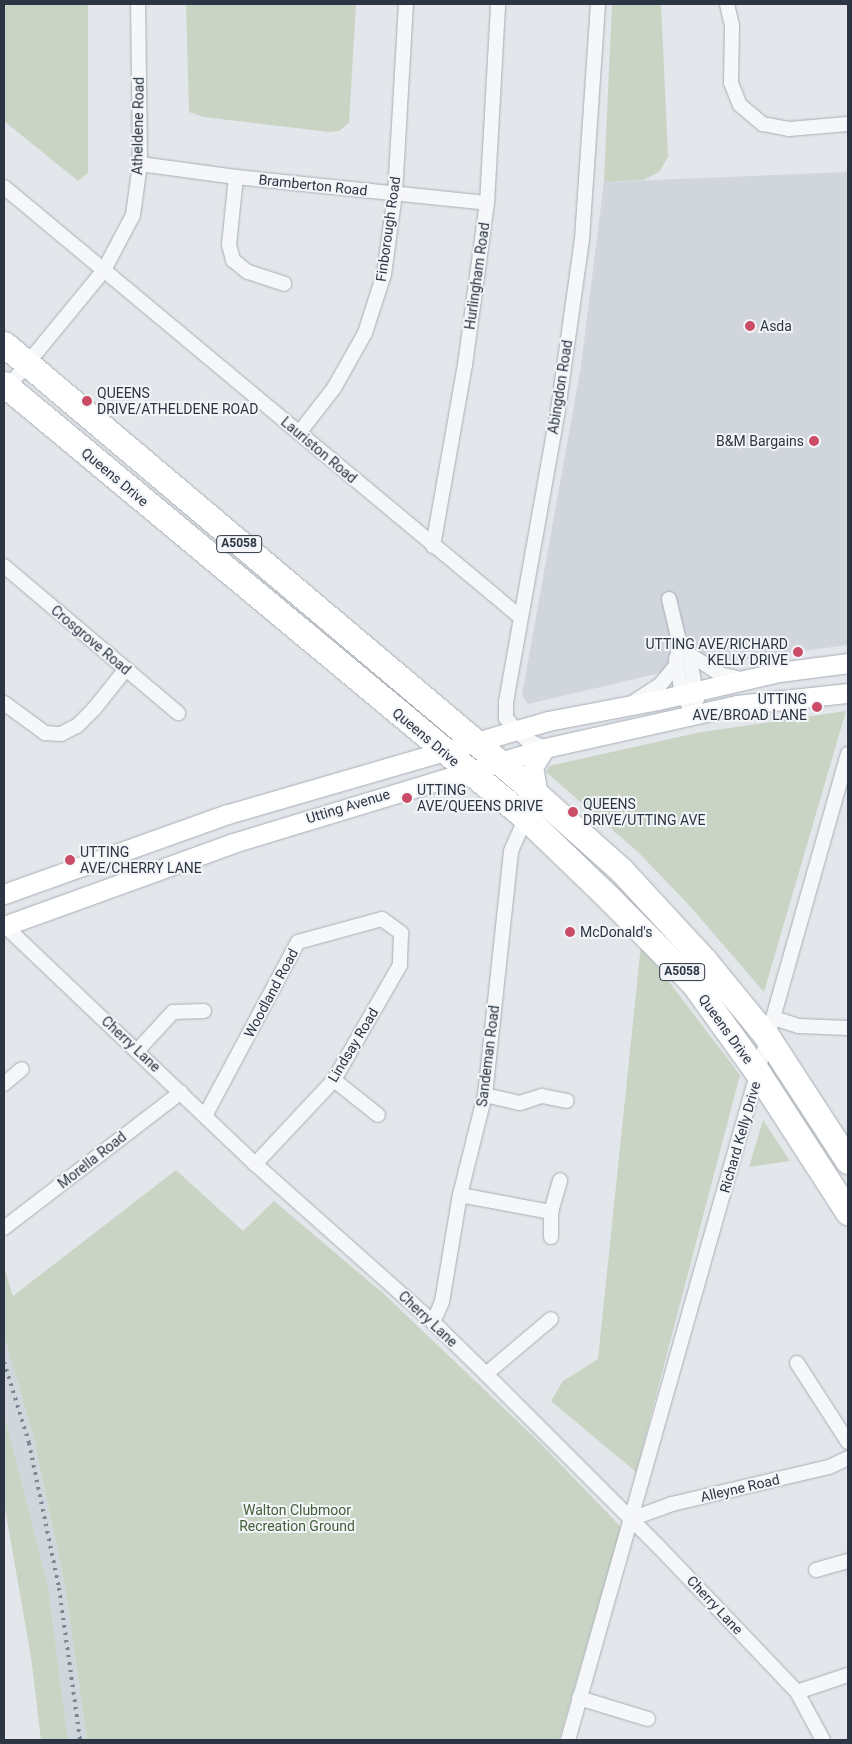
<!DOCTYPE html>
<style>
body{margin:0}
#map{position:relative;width:852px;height:1744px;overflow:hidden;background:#e3e7eb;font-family:Roboto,sans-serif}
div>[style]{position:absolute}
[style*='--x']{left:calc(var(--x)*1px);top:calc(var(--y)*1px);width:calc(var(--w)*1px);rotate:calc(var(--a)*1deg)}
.built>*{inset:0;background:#d1d6dd}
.green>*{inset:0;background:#c9d4c4}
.roads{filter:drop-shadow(0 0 1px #a8aeb5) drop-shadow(0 0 1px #a8aeb5)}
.street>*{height:14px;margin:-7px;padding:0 7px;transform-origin:7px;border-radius:7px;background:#f6f7f9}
.secondary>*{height:19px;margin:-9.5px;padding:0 9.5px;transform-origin:9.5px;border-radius:9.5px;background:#fff}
.highway>*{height:25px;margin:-12.5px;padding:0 12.5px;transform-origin:12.5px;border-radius:12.5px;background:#fff}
.rail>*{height:4px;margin-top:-2px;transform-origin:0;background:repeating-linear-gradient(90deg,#7d8794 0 2.5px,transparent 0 7.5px)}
.dots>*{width:14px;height:14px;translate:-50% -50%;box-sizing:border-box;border:2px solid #f3f5f8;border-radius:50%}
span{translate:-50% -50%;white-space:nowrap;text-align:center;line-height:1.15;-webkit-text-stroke:4px #f3f5f8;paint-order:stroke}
.shield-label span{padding:1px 4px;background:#f3f5f8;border:1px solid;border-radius:4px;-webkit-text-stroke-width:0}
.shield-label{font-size:12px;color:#2b3543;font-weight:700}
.street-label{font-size:14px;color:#2b3543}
.poi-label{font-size:14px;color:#2b3543}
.left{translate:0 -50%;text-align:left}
.right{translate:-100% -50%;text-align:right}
.park-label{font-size:14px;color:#425e39}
.frame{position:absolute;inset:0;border:5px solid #2b3543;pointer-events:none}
</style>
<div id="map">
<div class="built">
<i style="clip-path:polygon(848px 172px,848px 645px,686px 667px,528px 704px,522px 695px,581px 366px,604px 182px)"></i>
<i style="clip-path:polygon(4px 1336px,34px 1439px,65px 1586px,87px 1740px,68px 1740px,48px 1586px,4px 1413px)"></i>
</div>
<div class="green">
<i style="clip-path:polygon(4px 4px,88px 4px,88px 173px,78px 181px,4px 121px)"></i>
<i style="clip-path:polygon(186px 4px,356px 4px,349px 123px,339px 131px,329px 132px,204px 117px,189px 112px)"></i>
<i style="clip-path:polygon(612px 4px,661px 4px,668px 157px,659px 172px,643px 180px,604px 182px)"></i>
<i style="clip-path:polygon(846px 711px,764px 992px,688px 904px,638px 852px,546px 772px,549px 766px,701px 732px)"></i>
<i style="clip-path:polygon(641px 945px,740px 1075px,636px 1472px,551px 1401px,563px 1381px,598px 1359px)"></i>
<i style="clip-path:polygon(763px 1120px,790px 1161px,749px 1167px)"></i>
<i style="clip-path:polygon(176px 1170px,243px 1231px,274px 1201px,384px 1294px,538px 1441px,621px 1527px,559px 1740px,87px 1740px,65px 1586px,34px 1439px,4px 1336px,4px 1267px,13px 1296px)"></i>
<i style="clip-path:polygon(4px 1413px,48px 1586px,68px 1740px,41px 1740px,31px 1657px,4px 1503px)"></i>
</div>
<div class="roads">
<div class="street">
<i style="--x:727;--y:4;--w:22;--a:77"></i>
<i style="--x:732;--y:25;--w:58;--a:91"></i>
<i style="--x:731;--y:83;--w:24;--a:68"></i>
<i style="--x:740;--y:105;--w:30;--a:40"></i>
<i style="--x:763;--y:124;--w:26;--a:11"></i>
<i style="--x:789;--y:129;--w:59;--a:-4.8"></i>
<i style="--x:140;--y:164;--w:97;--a:7.7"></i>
<i style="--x:236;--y:177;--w:252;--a:5.9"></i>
<i style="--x:236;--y:177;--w:68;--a:95.9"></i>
<i style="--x:229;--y:245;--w:16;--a:75"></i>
<i style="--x:233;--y:260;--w:19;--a:39"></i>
<i style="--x:248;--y:272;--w:38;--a:18"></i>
<i style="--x:4;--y:187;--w:670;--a:39.79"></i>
<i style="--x:8;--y:387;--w:151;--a:-50.6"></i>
<i style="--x:104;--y:270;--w:62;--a:-62.2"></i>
<i style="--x:133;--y:215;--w:51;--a:-82.2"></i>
<i style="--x:140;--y:164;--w:160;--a:-90.7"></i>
<i style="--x:299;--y:433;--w:57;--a:-52.1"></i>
<i style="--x:334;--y:388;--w:63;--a:-60.6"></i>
<i style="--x:365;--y:333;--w:62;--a:-72.1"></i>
<i style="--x:384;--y:274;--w:81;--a:-82.2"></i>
<i style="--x:395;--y:194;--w:190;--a:-86.7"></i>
<i style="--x:433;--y:546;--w:184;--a:-80"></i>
<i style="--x:465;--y:365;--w:163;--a:-82.3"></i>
<i style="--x:487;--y:203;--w:199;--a:-86.8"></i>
<i style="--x:4;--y:566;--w:228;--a:40.2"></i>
<i style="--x:669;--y:599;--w:47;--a:76.6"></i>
<i style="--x:680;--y:645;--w:16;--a:105"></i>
<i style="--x:676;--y:660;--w:36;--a:80"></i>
<i style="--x:682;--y:695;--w:23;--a:56"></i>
<i style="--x:680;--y:645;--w:13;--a:45"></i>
<i style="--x:689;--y:654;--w:46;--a:79.9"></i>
<i style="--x:689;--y:654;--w:37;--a:33"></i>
<i style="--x:720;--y:674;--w:22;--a:13"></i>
<i style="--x:635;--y:701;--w:30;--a:-33"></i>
<i style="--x:660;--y:685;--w:26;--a:-51"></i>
<i style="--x:4;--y:703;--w:51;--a:36.2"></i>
<i style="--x:45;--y:733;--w:16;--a:4"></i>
<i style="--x:61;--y:734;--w:18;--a:-27"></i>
<i style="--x:77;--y:726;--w:24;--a:-45"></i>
<i style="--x:94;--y:709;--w:51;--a:-51.3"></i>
<i style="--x:545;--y:748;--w:20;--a:-156"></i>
<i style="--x:527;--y:740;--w:15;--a:-138"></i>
<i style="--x:516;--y:730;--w:16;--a:-130"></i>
<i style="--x:506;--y:718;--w:16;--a:-90"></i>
<i style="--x:506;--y:702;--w:297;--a:-79.9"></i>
<i style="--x:558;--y:410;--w:173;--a:-82"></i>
<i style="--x:582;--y:239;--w:236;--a:-86.1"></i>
<i style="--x:4;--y:925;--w:347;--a:43.6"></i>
<i style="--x:255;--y:1164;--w:238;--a:41.6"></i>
<i style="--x:433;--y:1322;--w:74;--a:44.5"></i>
<i style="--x:486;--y:1374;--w:246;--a:45"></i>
<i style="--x:660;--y:1548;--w:199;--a:46.4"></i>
<i style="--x:797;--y:1692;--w:55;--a:61.6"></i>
<i style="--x:774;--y:1018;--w:26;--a:18"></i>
<i style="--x:799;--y:1026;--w:49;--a:2.3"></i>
<i style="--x:137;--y:1051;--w:53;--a:-47.3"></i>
<i style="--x:173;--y:1012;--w:31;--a:-2"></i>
<i style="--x:334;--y:1080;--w:56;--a:38.5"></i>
<i style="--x:4;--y:1084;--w:23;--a:-40"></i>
<i style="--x:485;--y:1095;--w:36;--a:13"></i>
<i style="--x:520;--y:1103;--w:23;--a:-18"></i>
<i style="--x:542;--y:1096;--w:25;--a:11"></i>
<i style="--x:206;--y:1114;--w:195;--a:-61.9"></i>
<i style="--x:298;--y:942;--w:87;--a:-15.3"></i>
<i style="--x:382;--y:919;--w:24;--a:36"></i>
<i style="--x:401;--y:933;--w:32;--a:92"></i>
<i style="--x:400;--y:965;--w:133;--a:119.9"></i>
<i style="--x:334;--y:1080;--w:115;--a:133.2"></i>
<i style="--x:460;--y:1195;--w:93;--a:10.6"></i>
<i style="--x:551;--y:1212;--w:33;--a:-74"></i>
<i style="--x:551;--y:1212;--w:25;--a:90"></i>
<i style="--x:4;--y:1228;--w:223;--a:-37.5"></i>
<i style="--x:433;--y:1322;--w:22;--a:-66"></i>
<i style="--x:442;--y:1302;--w:109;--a:-80.5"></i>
<i style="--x:460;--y:1195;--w:103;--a:-76"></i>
<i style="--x:485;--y:1095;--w:245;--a:-83.9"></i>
<i style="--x:511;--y:851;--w:36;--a:-66"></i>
<i style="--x:797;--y:1363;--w:94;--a:57.2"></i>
<i style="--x:486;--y:1374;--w:85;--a:-40.2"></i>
<i style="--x:631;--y:1519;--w:44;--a:-20.1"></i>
<i style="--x:672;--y:1504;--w:161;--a:-13.3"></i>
<i style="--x:829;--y:1467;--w:21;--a:-25"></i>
<i style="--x:816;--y:1570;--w:33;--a:-16"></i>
<i style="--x:797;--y:1692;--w:54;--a:-18.4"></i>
<i style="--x:579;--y:1698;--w:72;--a:16.9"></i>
<i style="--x:568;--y:1740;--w:1025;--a:-74.15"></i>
</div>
<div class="secondary">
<i style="--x:538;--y:795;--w:28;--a:-100"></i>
<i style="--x:533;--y:767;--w:22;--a:-58"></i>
<i style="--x:4;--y:894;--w:238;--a:-19.7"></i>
<i style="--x:228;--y:814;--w:333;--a:-16.2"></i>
<i style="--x:548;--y:721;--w:112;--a:-10.8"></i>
<i style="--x:658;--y:700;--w:124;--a:-13"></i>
<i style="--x:779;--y:672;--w:70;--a:-7.4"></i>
<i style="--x:4;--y:926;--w:244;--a:-19.9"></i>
<i style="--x:233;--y:843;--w:326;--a:-16.9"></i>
<i style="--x:545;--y:748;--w:197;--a:-12.6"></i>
<i style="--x:737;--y:705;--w:112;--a:-6.2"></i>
</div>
<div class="highway">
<i style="--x:4;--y:344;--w:671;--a:40.17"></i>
<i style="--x:517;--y:777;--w:140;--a:41.8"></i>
<i style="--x:621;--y:870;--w:124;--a:47.3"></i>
<i style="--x:705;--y:961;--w:99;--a:50.7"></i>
<i style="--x:768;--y:1038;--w:147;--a:57"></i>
<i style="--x:4;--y:384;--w:679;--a:39.74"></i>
<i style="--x:526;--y:818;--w:115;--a:43.9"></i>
<i style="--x:609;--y:898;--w:121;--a:45.3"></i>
<i style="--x:694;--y:984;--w:110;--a:54.3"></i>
<i style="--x:758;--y:1073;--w:166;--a:57.1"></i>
</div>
</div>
<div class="rail">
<i style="--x:4;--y:1362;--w:85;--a:72.8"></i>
<i style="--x:29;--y:1443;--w:148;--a:78.3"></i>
<i style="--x:59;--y:1588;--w:153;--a:82.1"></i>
</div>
<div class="dots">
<i style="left:750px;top:326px;background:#cb4c67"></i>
<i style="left:87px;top:401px;background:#cb4c67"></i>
<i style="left:814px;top:441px;background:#cb4c67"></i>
<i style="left:798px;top:652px;background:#cb4c67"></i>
<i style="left:817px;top:707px;background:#cb4c67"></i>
<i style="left:407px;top:798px;background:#cb4c67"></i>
<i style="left:573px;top:812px;background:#cb4c67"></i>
<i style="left:70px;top:860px;background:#cb4c67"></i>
<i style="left:570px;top:932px;background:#cb4c67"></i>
</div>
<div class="shield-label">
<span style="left:239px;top:544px">A5058</span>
<span style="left:682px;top:972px">A5058</span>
</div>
<div class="street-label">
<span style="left:138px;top:126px;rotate:-89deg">Atheldene Road</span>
<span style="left:313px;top:185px;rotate:6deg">Bramberton Road</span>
<span style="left:388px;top:229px;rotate:-82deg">Finborough Road</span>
<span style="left:477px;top:276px;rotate:-82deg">Hurlingham Road</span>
<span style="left:560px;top:387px;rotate:-81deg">Abingdon Road</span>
<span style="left:319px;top:450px;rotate:40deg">Lauriston Road</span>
<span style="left:115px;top:477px;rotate:40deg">Queens Drive</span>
<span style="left:91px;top:640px;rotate:40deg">Crosgrove Road</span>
<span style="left:426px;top:737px;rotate:40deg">Queens Drive</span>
<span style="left:348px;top:806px;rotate:-17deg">Utting Avenue</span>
<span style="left:271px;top:993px;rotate:-62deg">Woodland Road</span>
<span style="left:726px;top:1029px;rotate:54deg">Queens Drive</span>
<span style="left:131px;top:1044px;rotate:43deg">Cherry Lane</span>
<span style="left:353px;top:1045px;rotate:-59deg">Lindsay Road</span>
<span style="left:488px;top:1056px;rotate:-83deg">Sandeman Road</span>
<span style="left:740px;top:1137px;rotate:-74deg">Richard Kelly Drive</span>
<span style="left:92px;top:1160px;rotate:-38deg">Morella Road</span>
<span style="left:428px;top:1319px;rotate:43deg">Cherry Lane</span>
<span style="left:740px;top:1488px;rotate:-13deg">Alleyne Road</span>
<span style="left:715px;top:1605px;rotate:47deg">Cherry Lane</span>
</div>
<div class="poi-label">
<span class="left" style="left:760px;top:326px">Asda</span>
<span class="left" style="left:97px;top:401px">QUEENS<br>DRIVE/ATHELDENE ROAD</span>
<span class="right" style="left:804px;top:441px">B&amp;M Bargains</span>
<span class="right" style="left:788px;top:652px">UTTING AVE/RICHARD<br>KELLY DRIVE</span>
<span class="right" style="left:807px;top:707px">UTTING<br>AVE/BROAD LANE</span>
<span class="left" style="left:417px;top:798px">UTTING<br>AVE/QUEENS DRIVE</span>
<span class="left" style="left:583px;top:812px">QUEENS<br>DRIVE/UTTING AVE</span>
<span class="left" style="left:80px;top:860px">UTTING<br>AVE/CHERRY LANE</span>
<span class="left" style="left:580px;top:932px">McDonald's</span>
</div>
<div class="park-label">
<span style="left:297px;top:1518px">Walton Clubmoor<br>Recreation Ground</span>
</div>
<div class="frame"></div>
</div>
